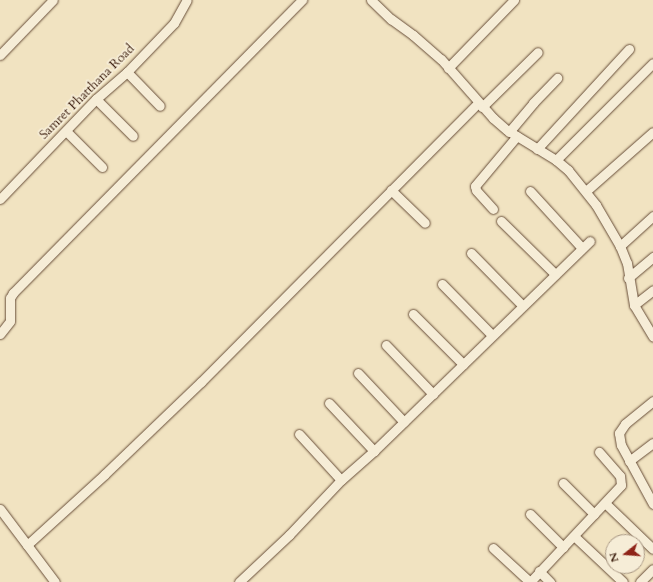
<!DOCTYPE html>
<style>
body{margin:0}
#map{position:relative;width:653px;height:582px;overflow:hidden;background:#f1e3c1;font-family:Cardo,serif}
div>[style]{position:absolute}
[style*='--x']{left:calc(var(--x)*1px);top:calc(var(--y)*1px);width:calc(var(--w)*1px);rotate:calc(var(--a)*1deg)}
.roads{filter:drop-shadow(0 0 1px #674d38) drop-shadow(0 0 1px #674d38)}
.minor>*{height:9px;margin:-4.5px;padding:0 4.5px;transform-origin:4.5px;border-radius:4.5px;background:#f6edd7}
span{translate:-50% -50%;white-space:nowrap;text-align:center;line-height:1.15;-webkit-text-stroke:3.5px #f6edd7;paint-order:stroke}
.street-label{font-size:13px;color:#391b0b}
.north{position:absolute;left:605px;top:534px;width:40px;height:40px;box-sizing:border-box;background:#f6edd7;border:1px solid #aa9985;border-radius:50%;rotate:253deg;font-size:11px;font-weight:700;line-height:16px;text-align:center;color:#391b0b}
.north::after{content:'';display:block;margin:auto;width:14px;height:18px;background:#8f2418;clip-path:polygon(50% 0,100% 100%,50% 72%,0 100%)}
</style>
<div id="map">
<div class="roads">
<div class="minor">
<i style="--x:371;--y:0;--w:28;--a:44"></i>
<i style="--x:391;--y:19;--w:27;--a:36"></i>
<i style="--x:413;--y:35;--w:37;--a:41"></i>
<i style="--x:441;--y:59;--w:79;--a:48.6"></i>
<i style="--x:493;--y:118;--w:18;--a:41"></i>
<i style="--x:507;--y:130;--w:57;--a:31.5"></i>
<i style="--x:556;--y:160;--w:16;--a:40"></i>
<i style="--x:568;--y:170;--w:45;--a:51.3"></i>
<i style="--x:596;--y:205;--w:48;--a:59.7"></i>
<i style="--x:0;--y:55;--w:76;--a:-46.1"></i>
<i style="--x:448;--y:68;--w:95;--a:-45.9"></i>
<i style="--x:127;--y:72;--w:47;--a:45.9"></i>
<i style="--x:96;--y:99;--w:52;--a:45"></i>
<i style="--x:482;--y:107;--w:78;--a:-44.5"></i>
<i style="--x:66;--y:131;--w:51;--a:45"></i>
<i style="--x:509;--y:132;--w:38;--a:-50"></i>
<i style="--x:533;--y:103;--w:35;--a:-46"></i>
<i style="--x:537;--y:149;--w:136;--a:-47.4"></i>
<i style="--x:556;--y:160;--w:137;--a:-45"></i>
<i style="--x:391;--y:190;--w:47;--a:44.1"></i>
<i style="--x:530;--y:191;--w:77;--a:47.6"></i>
<i style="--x:586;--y:191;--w:89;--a:-41.4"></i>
<i style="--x:0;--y:199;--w:139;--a:-46.2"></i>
<i style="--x:96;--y:99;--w:41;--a:-41.1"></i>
<i style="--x:127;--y:72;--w:68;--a:-46.2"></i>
<i style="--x:174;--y:23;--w:26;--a:-61"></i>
<i style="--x:493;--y:209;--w:25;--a:-132"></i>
<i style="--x:476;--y:190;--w:4;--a:-104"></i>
<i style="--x:475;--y:186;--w:65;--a:-50"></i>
<i style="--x:653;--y:216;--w:45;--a:137.7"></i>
<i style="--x:620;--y:246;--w:18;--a:68"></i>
<i style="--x:627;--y:263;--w:43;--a:80.5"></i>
<i style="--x:634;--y:305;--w:37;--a:59"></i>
<i style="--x:501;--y:221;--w:76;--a:44.5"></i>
<i style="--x:471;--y:253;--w:73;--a:45.6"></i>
<i style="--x:628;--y:278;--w:33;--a:-40"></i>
<i style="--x:442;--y:284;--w:71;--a:45.6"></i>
<i style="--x:634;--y:305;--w:24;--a:-38"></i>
<i style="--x:413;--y:314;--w:71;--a:45"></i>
<i style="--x:0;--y:334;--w:16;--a:-52"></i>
<i style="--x:10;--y:321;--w:23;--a:-90"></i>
<i style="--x:10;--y:298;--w:6;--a:-59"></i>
<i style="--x:13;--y:293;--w:412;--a:-45.4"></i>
<i style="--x:386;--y:345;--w:68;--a:46.2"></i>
<i style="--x:358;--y:373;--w:67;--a:46.8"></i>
<i style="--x:653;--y:401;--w:36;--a:141"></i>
<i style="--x:625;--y:424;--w:11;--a:124"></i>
<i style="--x:619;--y:433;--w:12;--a:81"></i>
<i style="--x:621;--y:445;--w:67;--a:61.5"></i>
<i style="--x:329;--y:403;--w:66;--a:46.8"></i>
<i style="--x:299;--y:434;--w:62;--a:47.6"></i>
<i style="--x:629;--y:461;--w:30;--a:-37"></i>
<i style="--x:563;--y:483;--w:44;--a:45"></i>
<i style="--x:605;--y:503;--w:66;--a:43.8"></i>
<i style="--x:0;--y:509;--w:91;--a:53"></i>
<i style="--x:530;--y:514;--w:47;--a:45"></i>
<i style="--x:574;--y:536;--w:67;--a:43.2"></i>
<i style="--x:27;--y:545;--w:105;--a:-42.3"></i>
<i style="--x:105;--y:474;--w:133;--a:-43.8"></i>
<i style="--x:201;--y:382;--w:393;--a:-45.2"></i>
<i style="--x:493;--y:548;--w:50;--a:42.6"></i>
<i style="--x:539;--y:571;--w:16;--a:45"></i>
<i style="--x:239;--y:582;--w:69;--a:-43.2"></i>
<i style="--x:289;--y:535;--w:76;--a:-46.6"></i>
<i style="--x:341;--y:480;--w:44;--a:-41.3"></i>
<i style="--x:374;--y:451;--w:301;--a:-44.2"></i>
<i style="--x:530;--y:582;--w:133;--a:-46.8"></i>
<i style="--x:621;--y:485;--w:9;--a:-96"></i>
<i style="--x:620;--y:476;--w:32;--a:-131"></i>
<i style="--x:640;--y:582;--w:18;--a:-45"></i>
</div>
</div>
<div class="street-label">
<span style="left:87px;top:92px;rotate:-45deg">Samret Phatthana Road</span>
</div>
<div class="north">N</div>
</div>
